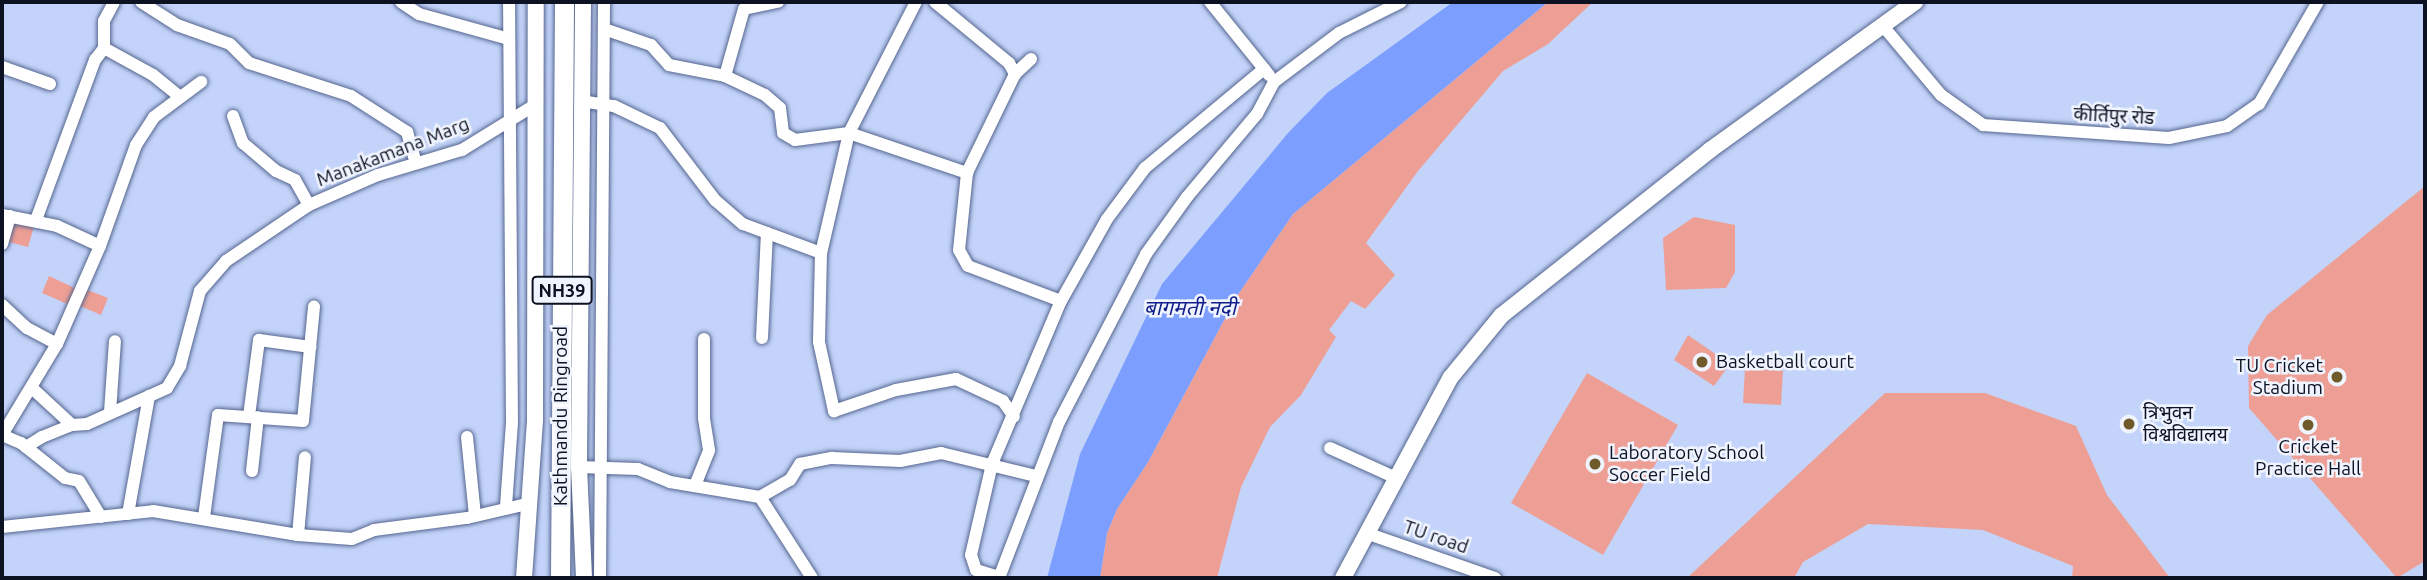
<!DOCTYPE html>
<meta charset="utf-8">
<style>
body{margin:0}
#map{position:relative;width:2427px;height:580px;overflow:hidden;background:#c3d3f9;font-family:Ubuntu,"Noto Sans Devanagari",sans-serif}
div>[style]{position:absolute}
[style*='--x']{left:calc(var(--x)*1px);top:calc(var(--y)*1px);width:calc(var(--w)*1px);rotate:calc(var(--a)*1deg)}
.green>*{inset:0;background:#ee9f95}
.water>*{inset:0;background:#7c9fff}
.roads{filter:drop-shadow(0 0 2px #55668f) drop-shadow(0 0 2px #55668f)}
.minor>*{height:12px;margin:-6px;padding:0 6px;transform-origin:6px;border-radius:6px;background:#fff}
.major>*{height:16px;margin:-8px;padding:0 8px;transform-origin:8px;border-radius:8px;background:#fff}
.highway>*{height:19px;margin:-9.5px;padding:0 9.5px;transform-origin:9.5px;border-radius:9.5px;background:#fff}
.dots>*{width:19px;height:19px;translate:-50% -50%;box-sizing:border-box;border:4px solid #f0f4fe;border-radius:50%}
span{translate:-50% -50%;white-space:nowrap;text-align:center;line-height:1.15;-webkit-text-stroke:5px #f0f4fe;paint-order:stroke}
.shield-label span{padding:2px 5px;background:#f0f4fe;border:2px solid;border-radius:5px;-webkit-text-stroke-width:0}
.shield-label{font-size:18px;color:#0c1222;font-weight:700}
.street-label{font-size:19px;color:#0c1222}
.poi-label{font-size:19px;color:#0c1222}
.left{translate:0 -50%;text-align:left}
.right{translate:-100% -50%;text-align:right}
.water-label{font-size:21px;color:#101d8a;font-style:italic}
.frame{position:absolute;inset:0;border:4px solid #0c1222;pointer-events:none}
</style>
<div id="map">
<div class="green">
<i style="clip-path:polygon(1548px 2px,1593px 2px,1548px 44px,1503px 71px,1418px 171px,1366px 243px,1395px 275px,1365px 309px,1351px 301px,1329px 330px,1336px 337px,1301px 395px,1270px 427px,1241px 487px,1217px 578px,1100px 578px,1107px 533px,1117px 509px,1148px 462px,1237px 296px,1293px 214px)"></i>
<i style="clip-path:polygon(2425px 186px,2425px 561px,2397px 578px,2249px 408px,2248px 346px,2267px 315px)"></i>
<i style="clip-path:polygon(11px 217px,35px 223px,28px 247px,5px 241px)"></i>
<i style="clip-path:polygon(1694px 217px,1735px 225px,1735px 272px,1726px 288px,1666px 290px,1663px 238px)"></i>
<i style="clip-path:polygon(49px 276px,79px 290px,72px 306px,42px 293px)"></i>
<i style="clip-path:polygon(85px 289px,108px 298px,101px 315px,78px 305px)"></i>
<i style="clip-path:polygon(1688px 335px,1730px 364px,1714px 386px,1674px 360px)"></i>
<i style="clip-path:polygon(1745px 368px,1783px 371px,1781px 405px,1743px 403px)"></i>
<i style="clip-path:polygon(1587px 373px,1678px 425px,1603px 555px,1511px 503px)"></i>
<i style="clip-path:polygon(1885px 393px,1985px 393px,2076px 426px,2107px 495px,2170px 578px,2072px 578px,2073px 566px,1983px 530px,1868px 524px,1803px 562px,1794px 578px,1687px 578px)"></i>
</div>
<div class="water">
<i style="clip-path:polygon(1453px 2px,1548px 2px,1293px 214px,1237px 296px,1148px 462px,1117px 509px,1107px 533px,1100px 578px,1047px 578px,1080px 454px,1162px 284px,1288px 133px,1327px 93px)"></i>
</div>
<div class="roads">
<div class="minor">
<i style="--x:141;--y:2;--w:43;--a:32.6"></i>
<i style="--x:177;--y:25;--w:56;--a:19.7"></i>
<i style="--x:230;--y:44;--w:27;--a:45"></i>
<i style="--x:249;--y:63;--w:107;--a:17.9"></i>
<i style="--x:351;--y:96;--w:67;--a:32.7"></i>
<i style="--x:407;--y:132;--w:32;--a:74"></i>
<i style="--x:401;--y:2;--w:22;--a:34"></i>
<i style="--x:419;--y:14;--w:93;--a:15.5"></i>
<i style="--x:916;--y:2;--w:147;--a:117.1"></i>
<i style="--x:849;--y:133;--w:123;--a:103.1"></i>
<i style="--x:821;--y:253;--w:89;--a:91.3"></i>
<i style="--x:819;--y:342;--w:71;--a:77.7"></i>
<i style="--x:834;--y:411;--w:65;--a:-18.7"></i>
<i style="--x:896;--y:390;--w:61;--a:-10.4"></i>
<i style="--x:956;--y:379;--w:52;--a:25.1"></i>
<i style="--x:1003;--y:401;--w:19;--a:55"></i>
<i style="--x:935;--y:2;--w:96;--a:39.5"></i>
<i style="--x:1009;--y:63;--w:13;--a:61"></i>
<i style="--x:1210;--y:2;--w:94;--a:51.1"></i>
<i style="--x:1883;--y:26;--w:90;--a:50"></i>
<i style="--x:1941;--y:95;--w:52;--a:35.5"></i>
<i style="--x:1983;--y:125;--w:186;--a:4"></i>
<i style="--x:2169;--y:138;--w:59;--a:-11.7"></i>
<i style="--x:2227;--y:126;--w:39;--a:-35"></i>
<i style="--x:2259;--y:104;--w:118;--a:-60"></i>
<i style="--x:604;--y:29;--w:50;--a:18.8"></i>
<i style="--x:651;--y:45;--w:27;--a:48"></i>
<i style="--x:669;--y:65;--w:57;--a:11.1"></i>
<i style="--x:725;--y:76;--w:44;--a:25.4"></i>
<i style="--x:765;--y:95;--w:20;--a:41"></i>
<i style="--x:780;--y:108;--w:25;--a:83"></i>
<i style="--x:783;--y:133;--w:14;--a:30"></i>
<i style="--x:795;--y:140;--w:54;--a:-7.4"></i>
<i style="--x:849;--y:133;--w:125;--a:18.7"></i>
<i style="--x:104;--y:48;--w:56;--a:28.9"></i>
<i style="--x:153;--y:75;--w:32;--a:39"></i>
<i style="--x:1031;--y:59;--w:22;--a:137"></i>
<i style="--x:1015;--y:74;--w:110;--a:115.9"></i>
<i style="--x:967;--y:173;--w:77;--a:95.9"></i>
<i style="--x:959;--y:250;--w:18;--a:61"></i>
<i style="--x:968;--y:266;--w:99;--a:20.6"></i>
<i style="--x:2;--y:67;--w:51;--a:19.5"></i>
<i style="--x:725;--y:76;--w:70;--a:-74.2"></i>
<i style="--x:744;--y:9;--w:35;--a:-12"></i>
<i style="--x:581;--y:101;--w:33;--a:9"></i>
<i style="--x:614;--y:106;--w:51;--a:25.6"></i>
<i style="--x:660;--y:128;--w:91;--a:52.6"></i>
<i style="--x:715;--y:200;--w:37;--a:41"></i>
<i style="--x:743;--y:224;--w:83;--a:20.4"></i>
<i style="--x:233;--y:116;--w:29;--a:70"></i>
<i style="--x:243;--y:143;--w:43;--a:40.3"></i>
<i style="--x:276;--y:171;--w:21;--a:25"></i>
<i style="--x:295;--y:180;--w:29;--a:61"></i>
<i style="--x:2;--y:215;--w:56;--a:11.3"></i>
<i style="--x:57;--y:226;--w:47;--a:24.9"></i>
<i style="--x:36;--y:220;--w:171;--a:-69.8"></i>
<i style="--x:95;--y:60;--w:15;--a:-53"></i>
<i style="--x:104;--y:48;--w:27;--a:-90"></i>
<i style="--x:104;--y:21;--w:21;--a:-62"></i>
<i style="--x:2;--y:244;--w:29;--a:-74"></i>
<i style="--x:2;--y:305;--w:34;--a:43"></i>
<i style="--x:27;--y:328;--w:34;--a:28"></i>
<i style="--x:762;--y:338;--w:105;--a:-87.3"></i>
<i style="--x:33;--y:389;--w:53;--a:42.7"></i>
<i style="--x:110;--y:412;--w:71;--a:-86"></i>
<i style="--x:249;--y:416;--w:77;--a:-82.5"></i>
<i style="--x:259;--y:340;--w:52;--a:7.7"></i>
<i style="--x:2;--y:435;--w:106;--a:-58.9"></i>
<i style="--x:57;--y:344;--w:107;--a:-66.3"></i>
<i style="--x:100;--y:246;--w:107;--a:-70.4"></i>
<i style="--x:136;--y:145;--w:33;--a:-57"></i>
<i style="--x:154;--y:117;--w:59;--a:-36.7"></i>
<i style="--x:2;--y:435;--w:21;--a:23"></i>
<i style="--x:21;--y:443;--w:56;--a:38.5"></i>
<i style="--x:65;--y:478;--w:14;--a:12"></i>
<i style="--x:79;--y:481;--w:42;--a:58.6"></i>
<i style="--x:467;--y:437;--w:79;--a:84.2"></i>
<i style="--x:26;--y:447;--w:19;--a:-32"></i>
<i style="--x:42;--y:437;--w:32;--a:-22"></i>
<i style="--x:72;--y:425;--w:15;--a:-4"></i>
<i style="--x:87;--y:424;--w:88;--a:-24.2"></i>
<i style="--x:167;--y:388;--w:26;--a:-59"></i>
<i style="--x:180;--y:366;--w:78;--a:-75.1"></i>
<i style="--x:200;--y:291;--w:40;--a:-49"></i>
<i style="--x:226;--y:261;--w:100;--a:-34"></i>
<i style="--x:309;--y:205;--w:75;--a:-23.5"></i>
<i style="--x:378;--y:175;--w:88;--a:-16.6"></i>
<i style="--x:462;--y:150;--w:86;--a:-31.7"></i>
<i style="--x:1330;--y:448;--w:72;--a:24.4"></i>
<i style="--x:579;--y:467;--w:59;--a:1.9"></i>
<i style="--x:638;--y:469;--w:35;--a:22"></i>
<i style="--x:670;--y:482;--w:91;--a:9.5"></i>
<i style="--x:760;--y:497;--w:34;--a:-30"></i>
<i style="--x:790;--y:480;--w:19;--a:-58"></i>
<i style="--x:800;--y:464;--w:33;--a:-11"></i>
<i style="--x:832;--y:458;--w:68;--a:2.5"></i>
<i style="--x:900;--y:461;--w:42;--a:-11"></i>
<i style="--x:941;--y:453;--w:98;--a:13.6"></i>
<i style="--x:252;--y:471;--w:54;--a:-83.7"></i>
<i style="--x:696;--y:483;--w:35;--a:-68"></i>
<i style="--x:709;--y:450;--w:33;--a:-99"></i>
<i style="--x:704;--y:417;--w:78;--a:-90"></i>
<i style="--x:760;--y:497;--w:96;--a:57.3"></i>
<i style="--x:506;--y:506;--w:83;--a:-85.9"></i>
<i style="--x:512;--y:423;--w:421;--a:-90.4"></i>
<i style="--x:128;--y:514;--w:120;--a:-79.9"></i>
<i style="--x:204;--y:517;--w:103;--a:-82.2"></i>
<i style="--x:218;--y:415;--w:85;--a:4"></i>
<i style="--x:303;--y:421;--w:115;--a:-84.5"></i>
<i style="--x:2;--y:527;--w:152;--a:-6"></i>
<i style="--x:153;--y:511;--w:147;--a:9.4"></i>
<i style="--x:298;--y:535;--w:54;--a:4.2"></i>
<i style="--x:352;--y:539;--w:24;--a:-22"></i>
<i style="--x:374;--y:530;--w:94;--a:-7.4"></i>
<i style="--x:467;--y:518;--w:62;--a:-13.1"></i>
<i style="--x:1366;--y:533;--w:137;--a:19.2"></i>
<i style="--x:298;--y:535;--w:78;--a:-84.9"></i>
<i style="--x:999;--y:577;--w:24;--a:-163"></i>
<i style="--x:976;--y:570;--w:16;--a:-108"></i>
<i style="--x:971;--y:555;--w:93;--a:-77"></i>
<i style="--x:992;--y:464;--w:177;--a:-67.1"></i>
<i style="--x:1061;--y:301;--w:94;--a:-60.7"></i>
<i style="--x:1107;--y:219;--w:64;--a:-53.3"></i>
<i style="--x:1145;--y:168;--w:155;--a:-39.8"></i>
<i style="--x:600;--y:578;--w:576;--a:-89.6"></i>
<i style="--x:999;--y:578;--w:167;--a:-69"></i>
<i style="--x:1059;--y:422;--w:189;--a:-62.6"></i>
<i style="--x:1146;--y:254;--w:70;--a:-54.3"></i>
<i style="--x:1187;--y:197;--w:109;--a:-49.9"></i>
<i style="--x:1257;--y:114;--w:36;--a:-62"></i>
<i style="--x:1274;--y:82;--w:81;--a:-37"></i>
<i style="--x:1339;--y:33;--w:69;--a:-26.6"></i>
</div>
<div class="major">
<i style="--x:583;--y:2;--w:465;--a:90.5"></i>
<i style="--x:579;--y:467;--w:111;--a:87.4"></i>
<i style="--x:524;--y:578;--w:158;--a:-86"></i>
<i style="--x:535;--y:420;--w:418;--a:-89.9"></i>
<i style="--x:1343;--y:578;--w:228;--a:-61.8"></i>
<i style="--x:1451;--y:377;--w:80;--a:-50.6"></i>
<i style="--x:1502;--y:315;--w:265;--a:-38.4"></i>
<i style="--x:1710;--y:150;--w:253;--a:-35.8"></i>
</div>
<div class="highway">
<i style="--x:560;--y:578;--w:576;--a:-89.6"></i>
</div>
</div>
<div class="dots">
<i style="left:1702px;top:362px;background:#6f5a29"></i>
<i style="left:2337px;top:377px;background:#6f5a29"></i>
<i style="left:2129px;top:424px;background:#6f5a29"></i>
<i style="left:2308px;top:425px;background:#6f5a29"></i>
<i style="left:1595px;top:464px;background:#6f5a29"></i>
</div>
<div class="shield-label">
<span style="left:562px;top:290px">NH39</span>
</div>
<div class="street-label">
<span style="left:2114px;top:116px;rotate:3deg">कीर्तिपुर रोड</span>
<span style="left:393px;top:152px;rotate:-21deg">Manakamana Marg</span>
<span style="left:561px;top:416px;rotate:-90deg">Kathmandu Ringroad</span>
<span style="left:1436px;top:537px;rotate:19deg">TU road</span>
</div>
<div class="poi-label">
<span class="left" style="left:1716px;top:362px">Basketball court</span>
<span class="right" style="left:2323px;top:377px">TU Cricket<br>Stadium</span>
<span class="left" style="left:2143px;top:424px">त्रिभुवन<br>विश्वविद्यालय</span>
<span style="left:2308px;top:458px">Cricket<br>Practice Hall</span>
<span class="left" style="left:1609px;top:464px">Laboratory School<br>Soccer Field</span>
</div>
<div class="water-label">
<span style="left:1190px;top:307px">बागमती नदी</span>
</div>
<div class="frame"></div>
</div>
